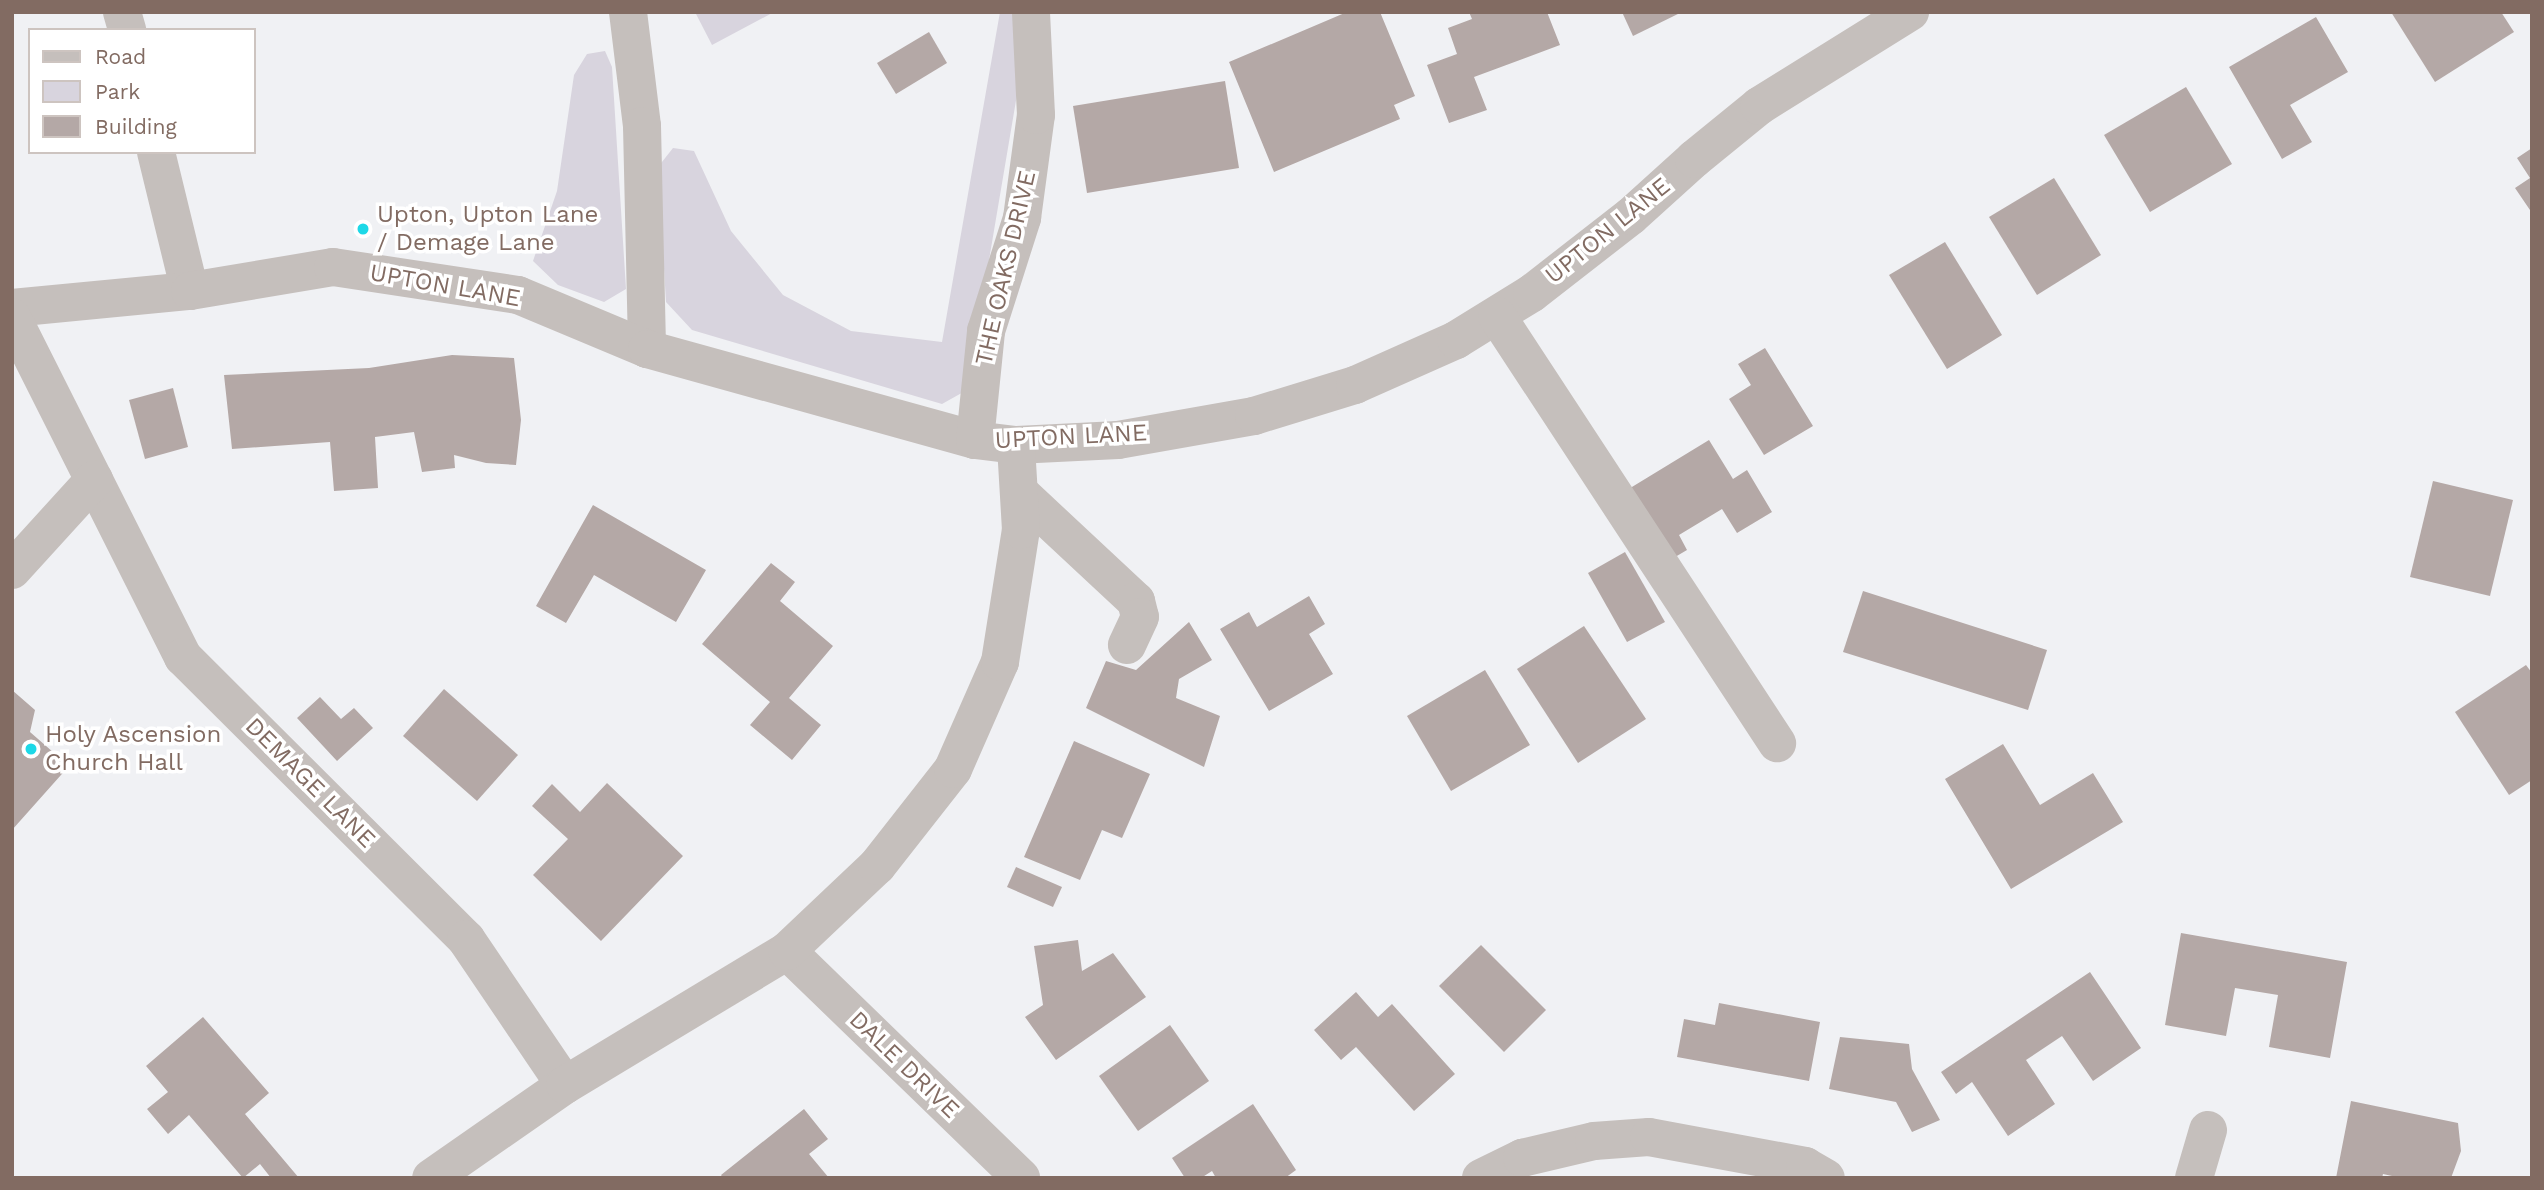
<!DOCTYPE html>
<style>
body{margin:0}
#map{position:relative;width:2544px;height:1190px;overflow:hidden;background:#f0f1f4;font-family:"Work Sans",sans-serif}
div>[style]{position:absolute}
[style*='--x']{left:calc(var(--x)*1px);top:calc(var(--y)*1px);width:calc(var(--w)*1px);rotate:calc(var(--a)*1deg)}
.green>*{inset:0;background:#d8d4de}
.building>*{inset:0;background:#b4a8a6}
.minor>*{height:38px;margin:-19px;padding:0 19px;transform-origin:19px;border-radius:19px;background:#c5bfbc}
.dots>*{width:19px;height:19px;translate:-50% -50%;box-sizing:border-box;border:4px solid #fff;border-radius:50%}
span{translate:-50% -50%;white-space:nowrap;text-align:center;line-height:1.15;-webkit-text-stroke:7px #fff;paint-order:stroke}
.poi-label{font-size:24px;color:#826b62}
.left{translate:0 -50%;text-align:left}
.street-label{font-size:24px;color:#826b62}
.frame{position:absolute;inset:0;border:14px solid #826b62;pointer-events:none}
.legend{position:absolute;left:28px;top:28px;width:228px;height:126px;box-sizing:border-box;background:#fff;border:2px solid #cdc4c0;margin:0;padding:9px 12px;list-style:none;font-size:21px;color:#826b62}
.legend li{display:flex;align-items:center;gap:14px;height:35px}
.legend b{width:35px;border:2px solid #cdc4c0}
</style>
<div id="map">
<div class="green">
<i style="clip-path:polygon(695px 12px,774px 12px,712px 45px)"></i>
<i style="clip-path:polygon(1000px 12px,1031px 12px,967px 390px,942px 404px,692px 330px,666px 302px,658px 167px,673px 148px,694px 151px,731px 231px,783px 295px,851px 331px,942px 342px)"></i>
<i style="clip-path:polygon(605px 51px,612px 67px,626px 289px,604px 302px,558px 285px,533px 261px,557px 191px,574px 75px,587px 54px)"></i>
</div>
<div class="building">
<i style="clip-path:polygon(1347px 12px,1380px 12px,1415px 96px,1394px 105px,1400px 119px,1274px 172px,1229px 62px)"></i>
<i style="clip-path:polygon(1469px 12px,1547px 12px,1560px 45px,1474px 77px,1487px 110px,1449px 123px,1427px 65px,1457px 54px,1448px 28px,1472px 19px)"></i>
<i style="clip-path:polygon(1622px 12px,1682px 12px,1633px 36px)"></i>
<i style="clip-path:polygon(2391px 12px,2501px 12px,2514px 32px,2435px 82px)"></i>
<i style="clip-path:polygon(2316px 17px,2348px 72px,2290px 105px,2312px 142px,2282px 159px,2229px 67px)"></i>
<i style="clip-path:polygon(929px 32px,947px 63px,896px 94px,877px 63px)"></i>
<i style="clip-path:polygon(1225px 81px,1239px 168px,1087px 193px,1073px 106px)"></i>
<i style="clip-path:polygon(2186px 87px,2232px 164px,2150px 212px,2104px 135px)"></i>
<i style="clip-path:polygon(2532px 148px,2532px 213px,2515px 188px,2530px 178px,2517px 158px)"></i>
<i style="clip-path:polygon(2054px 178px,2101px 255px,2037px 295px,1989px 217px)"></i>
<i style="clip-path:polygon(1945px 242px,2002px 335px,1947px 369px,1889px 275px)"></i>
<i style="clip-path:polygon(1765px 348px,1813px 426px,1764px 455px,1729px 399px,1751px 385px,1738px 364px)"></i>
<i style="clip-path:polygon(452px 355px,514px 358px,521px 420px,516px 465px,486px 463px,454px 455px,455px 468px,422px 472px,414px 432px,375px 437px,378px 488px,334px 491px,330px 442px,232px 449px,224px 375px,369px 368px)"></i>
<i style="clip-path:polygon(173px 388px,188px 447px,145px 459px,129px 400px)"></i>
<i style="clip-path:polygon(1709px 440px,1733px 479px,1747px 470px,1772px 512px,1737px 533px,1722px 509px,1679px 535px,1687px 550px,1670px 560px,1627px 490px)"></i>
<i style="clip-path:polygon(2433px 481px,2513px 500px,2490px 596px,2410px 577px)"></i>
<i style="clip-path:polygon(593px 505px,706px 570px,676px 622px,594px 575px,566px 623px,536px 606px)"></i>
<i style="clip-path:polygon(1625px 552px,1665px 622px,1627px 642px,1588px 573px)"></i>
<i style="clip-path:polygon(771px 563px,795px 582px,780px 601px,833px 646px,789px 698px,821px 725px,792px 760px,750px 725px,770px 702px,702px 644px)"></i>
<i style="clip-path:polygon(1863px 591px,2047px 650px,2028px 710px,1843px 652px)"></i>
<i style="clip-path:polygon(1309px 596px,1325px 624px,1309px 634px,1333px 674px,1269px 711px,1220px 629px,1249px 612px,1257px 627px)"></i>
<i style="clip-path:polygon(1189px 622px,1212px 660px,1179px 679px,1176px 698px,1220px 716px,1204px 767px,1086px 708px,1106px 661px,1136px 670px)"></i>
<i style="clip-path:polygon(1584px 626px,1646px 719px,1578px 763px,1517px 669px)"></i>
<i style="clip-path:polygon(2526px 665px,2532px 673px,2532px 780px,2509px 795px,2455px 712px)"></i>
<i style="clip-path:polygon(1485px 670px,1530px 745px,1451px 791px,1407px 716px)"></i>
<i style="clip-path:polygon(444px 689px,518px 755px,477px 801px,403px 736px)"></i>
<i style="clip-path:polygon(12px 690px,35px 710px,30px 732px,69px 766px,12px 830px)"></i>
<i style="clip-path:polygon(320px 697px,341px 719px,354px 708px,373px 728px,337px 761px,297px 718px)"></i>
<i style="clip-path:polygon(1074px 741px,1150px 774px,1122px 838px,1102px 830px,1080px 880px,1024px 857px)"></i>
<i style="clip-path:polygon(2003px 744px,2040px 805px,2093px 773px,2123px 822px,2011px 889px,1945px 779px)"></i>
<i style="clip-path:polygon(607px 783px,683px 856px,601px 941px,533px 875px,568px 839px,532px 806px,552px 784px,580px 812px)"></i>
<i style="clip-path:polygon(1016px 867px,1062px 887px,1053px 907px,1007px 887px)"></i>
<i style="clip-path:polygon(2181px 933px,2347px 962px,2330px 1058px,2269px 1047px,2278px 995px,2235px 988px,2226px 1036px,2165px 1025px)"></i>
<i style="clip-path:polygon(1078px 940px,1082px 971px,1113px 953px,1146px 997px,1056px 1060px,1025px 1017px,1043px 1005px,1034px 946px)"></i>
<i style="clip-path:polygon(1481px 945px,1546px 1010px,1504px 1052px,1439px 986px)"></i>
<i style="clip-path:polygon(2090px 972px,2141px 1048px,2093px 1081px,2062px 1036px,2026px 1060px,2055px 1104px,2008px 1136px,1972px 1082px,1956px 1094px,1941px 1072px)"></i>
<i style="clip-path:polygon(1356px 992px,1378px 1017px,1392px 1004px,1455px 1074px,1414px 1111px,1356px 1047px,1341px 1060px,1314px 1030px)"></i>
<i style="clip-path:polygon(1719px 1003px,1820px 1022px,1809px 1081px,1677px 1057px,1684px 1019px,1715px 1025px)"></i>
<i style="clip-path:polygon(203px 1017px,269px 1093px,245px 1114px,299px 1178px,271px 1178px,260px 1164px,243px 1178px,189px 1115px,168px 1134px,147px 1109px,168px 1092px,146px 1066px)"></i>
<i style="clip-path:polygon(1170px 1025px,1209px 1081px,1138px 1131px,1099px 1076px)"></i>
<i style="clip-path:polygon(1840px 1037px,1909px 1044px,1912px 1069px,1940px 1120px,1912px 1132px,1896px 1102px,1829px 1089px)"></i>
<i style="clip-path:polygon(2351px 1101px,2458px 1123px,2461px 1151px,2451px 1178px,2401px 1178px,2383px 1174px,2382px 1178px,2336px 1178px)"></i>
<i style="clip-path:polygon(1253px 1104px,1296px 1170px,1285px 1178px,1216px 1178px,1212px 1171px,1201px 1178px,1185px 1178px,1172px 1158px)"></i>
<i style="clip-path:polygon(804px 1109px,828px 1139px,809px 1154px,829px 1178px,723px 1178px,721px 1175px)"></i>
</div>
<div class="minor">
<i style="--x:122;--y:12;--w:19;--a:74"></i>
<i style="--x:628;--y:12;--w:115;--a:83"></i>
<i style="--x:642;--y:126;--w:223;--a:88.7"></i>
<i style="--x:156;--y:152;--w:143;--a:76.3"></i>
<i style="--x:12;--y:308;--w:179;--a:-5.5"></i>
<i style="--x:190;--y:291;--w:145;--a:-9.5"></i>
<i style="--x:333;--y:267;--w:187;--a:8.6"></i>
<i style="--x:518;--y:295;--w:140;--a:22.7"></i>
<i style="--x:647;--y:349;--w:340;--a:15.5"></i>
<i style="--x:975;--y:440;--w:41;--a:7"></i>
<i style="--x:1016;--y:445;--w:102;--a:-2.8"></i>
<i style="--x:1118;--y:440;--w:138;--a:-10"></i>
<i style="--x:1254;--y:416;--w:106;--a:-17.1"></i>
<i style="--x:1355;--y:385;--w:111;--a:-24"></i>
<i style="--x:1456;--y:340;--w:89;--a:-31.7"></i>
<i style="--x:1532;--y:293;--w:125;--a:-37.9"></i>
<i style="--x:1631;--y:216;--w:85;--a:-42.1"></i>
<i style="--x:1694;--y:159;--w:84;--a:-39.2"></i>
<i style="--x:1759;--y:106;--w:178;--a:-31.9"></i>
<i style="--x:1497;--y:316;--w:511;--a:56.75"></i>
<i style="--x:12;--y:317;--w:381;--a:63.3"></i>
<i style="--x:183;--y:657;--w:400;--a:44.9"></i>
<i style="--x:466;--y:939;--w:176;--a:55.9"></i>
<i style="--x:565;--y:1085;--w:163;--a:145.2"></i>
<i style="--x:975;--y:440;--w:110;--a:-84.2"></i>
<i style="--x:986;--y:331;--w:119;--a:-72.3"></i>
<i style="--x:1022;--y:218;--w:104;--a:-82.3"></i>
<i style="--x:1036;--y:115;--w:103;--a:-92.8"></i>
<i style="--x:1019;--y:492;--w:160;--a:43"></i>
<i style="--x:1136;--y:601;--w:16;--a:76"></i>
<i style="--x:1140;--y:617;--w:31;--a:115"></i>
<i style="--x:12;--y:570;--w:122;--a:-47.7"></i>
<i style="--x:787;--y:951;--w:326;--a:44.1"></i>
<i style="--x:565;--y:1085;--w:259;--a:-31.1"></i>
<i style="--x:787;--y:951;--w:124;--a:-43.4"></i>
<i style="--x:877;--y:866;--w:123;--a:-51.9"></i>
<i style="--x:953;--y:769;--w:117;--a:-66.3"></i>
<i style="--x:1000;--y:662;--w:134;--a:-81"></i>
<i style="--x:1021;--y:530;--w:85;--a:-93.4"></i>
<i style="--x:1481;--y:1178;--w:46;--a:-26"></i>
<i style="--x:1522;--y:1158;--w:74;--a:-13.3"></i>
<i style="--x:1594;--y:1141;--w:55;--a:-4.2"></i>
<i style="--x:1649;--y:1137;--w:159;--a:10.5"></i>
<i style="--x:1805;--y:1166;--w:24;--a:30"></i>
<i style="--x:2194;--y:1178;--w:50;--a:-73.7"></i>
</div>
<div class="dots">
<i style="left:363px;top:229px;background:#1dd8e7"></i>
<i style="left:31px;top:749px;background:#1dd8e7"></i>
</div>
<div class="poi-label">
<span class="left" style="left:377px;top:229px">Upton, Upton Lane<br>/ Demage Lane</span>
<span class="left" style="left:45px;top:749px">Holy Ascension<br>Church Hall</span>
</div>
<div class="street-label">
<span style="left:1608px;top:231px;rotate:-39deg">UPTON LANE</span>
<span style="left:1006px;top:268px;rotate:-77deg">THE OAKS DRIVE</span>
<span style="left:445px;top:286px;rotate:10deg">UPTON LANE</span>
<span style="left:1071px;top:437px;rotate:-3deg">UPTON LANE</span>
<span style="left:310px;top:783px;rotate:45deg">DEMAGE LANE</span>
<span style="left:904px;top:1065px;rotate:44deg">DALE DRIVE</span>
</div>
<div class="frame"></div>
<ul class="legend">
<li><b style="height:9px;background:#c5bfbc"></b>Road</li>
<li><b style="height:19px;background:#d8d4de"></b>Park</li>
<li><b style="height:19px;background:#b4a8a6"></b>Building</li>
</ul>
</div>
